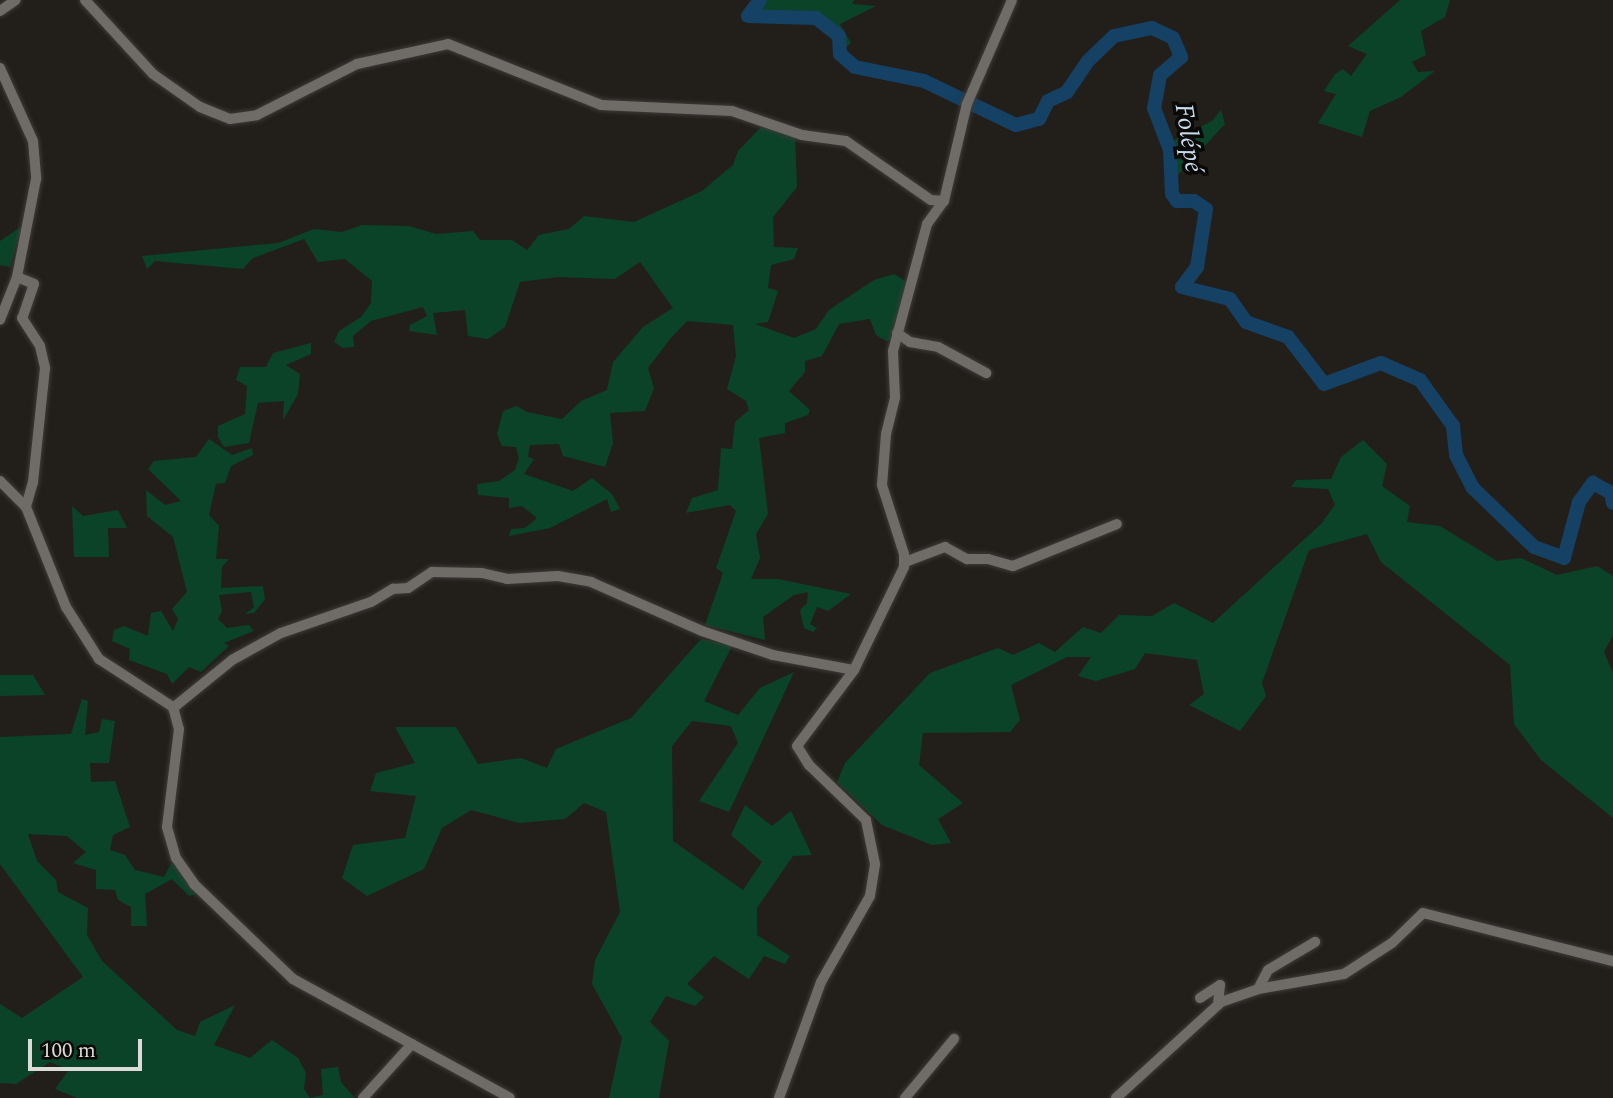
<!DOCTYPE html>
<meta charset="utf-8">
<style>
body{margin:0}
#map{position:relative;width:1613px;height:1098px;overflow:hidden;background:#221f1b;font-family:Spectral,serif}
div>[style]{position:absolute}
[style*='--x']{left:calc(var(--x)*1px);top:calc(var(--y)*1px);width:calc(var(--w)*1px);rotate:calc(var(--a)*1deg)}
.green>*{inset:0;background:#0b4328}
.river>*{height:14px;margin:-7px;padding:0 7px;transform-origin:7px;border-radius:7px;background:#144164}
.roads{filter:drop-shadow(0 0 2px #3d3b38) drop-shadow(0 0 2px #3d3b38)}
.minor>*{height:10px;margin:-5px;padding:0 5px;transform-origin:5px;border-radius:5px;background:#6f6b67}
span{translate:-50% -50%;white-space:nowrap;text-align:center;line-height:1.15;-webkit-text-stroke:7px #0a0907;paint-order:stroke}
.water-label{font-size:26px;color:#c8dbec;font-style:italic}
.scale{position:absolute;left:28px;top:1039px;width:114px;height:32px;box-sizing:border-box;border:4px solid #dddbd8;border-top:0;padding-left:9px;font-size:21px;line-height:24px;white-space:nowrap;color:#dddbd8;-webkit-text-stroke:5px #0a0907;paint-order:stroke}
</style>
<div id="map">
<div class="green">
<i style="clip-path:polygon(760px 0,854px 0,852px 4px,876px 6px,840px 24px,851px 43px,844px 49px,834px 28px,819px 14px,775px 13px,760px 19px,755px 14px)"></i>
<i style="clip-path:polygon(1400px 0,1450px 0,1445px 17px,1421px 31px,1426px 55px,1412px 62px,1418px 72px,1435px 71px,1401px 97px,1370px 111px,1362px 137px,1318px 123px,1336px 94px,1324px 91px,1335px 74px,1343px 69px,1351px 76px,1367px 54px,1348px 46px)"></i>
<i style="clip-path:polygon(1221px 110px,1225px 124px,1176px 177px,1174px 140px,1212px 121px)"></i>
<i style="clip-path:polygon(766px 122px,795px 133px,797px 187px,773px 217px,774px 247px,798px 248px,794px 259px,771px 265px,768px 288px,778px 291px,768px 322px,755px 324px,794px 338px,816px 329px,829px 310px,874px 280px,894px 274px,907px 282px,901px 338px,886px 341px,876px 335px,870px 319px,839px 324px,822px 356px,805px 361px,805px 372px,789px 391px,810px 410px,808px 415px,785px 423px,785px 433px,759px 438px,768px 514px,756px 534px,760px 558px,751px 579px,778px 579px,851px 594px,828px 611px,817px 607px,810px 624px,817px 628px,813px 632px,804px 628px,800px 610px,807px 603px,808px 592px,794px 595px,763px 617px,765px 640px,705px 625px,723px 573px,716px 568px,736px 511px,730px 505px,686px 513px,692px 498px,718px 490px,721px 448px,732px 449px,735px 422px,749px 410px,746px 401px,727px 389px,736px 356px,733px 325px,687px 321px,670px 339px,648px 368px,654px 388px,645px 411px,610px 413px,613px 443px,605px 467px,563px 456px,559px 444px,530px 445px,528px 457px,534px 459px,524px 474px,573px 491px,592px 478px,612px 494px,620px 509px,611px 512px,607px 499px,550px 528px,509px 536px,511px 529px,525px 528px,537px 518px,522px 506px,509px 508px,509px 498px,478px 495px,477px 484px,499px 481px,515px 470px,519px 458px,516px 447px,502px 446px,497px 434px,503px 411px,517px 406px,527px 412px,562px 419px,581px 401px,607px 390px,613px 362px,643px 327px,673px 308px,640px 262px,615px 279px,558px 277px,520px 282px,505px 327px,488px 339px,468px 336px,465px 310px,433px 313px,437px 335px,409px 331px,410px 325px,427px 316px,423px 307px,371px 321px,353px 336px,354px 347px,343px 348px,334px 342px,339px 331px,361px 317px,371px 303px,372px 281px,345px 259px,318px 262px,304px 239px,253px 258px,243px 269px,155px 261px,147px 269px,142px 256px,278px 243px,314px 229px,342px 232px,362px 225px,409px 226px,436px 234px,473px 231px,480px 240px,512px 240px,527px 250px,539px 235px,569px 229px,584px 216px,634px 222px,702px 191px,733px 165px,738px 151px)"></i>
<i style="clip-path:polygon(22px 226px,10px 267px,0 265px,0 241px)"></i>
<i style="clip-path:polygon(311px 343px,311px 354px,286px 365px,300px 374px,298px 394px,283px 420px,284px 401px,258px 403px,249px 443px,224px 447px,218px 437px,218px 426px,245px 414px,247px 386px,236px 380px,240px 367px,266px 367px,273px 353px)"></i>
<i style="clip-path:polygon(209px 439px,232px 455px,252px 448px,253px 455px,231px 466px,225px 483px,216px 484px,209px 515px,219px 526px,216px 559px,229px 559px,222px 567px,221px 588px,263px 586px,265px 599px,254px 613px,245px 614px,254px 607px,251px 592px,219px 595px,222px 611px,218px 619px,227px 628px,249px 625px,254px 631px,224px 643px,229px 646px,201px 672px,189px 667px,172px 684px,167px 674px,129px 660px,130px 649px,112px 641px,114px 630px,124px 626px,148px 636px,151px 613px,161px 611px,173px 631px,178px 619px,172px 609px,187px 592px,173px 537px,147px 516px,146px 490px,165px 505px,181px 501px,148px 469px,154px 461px,196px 457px)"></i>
<i style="clip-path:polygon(1363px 440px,1387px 464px,1382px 486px,1410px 506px,1407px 522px,1440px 526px,1497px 561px,1521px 558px,1557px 575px,1597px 566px,1613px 576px,1613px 635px,1604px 652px,1613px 673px,1613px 818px,1541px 760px,1514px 724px,1510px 665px,1381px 562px,1367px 534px,1309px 550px,1262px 683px,1266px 696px,1240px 731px,1189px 705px,1204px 694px,1197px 660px,1145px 653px,1135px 669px,1096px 681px,1078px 676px,1091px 657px,1067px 657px,1011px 685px,1020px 720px,1010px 732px,923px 733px,919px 765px,963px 803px,938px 819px,951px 843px,932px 845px,882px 825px,837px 782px,845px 763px,930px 673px,998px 648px,1013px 655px,1039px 643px,1055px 652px,1083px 627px,1101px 633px,1119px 615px,1152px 616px,1174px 603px,1213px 623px,1321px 524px,1335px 505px,1328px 489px,1291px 487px,1296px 480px,1331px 479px,1341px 457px)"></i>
<i style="clip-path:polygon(72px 506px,83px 516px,118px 510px,127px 528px,108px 528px,109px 557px,74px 557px)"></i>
<i style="clip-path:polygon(701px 639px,732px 646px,704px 701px,738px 715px,760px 688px,794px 672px,729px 812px,699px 801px,738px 743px,731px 726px,692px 721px,672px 746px,673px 841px,743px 890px,762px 862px,731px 835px,745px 805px,772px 826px,791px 811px,812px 855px,793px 856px,757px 908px,757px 935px,790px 956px,785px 964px,764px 956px,749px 979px,714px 956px,687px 984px,704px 997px,695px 1006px,666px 996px,650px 1022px,669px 1041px,659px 1098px,609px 1098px,622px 1038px,592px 984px,595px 960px,620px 912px,606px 812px,584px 803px,565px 819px,519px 823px,471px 810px,442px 828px,424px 869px,367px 896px,342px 878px,353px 845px,405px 838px,416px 796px,370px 791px,376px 773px,415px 763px,395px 727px,456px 727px,478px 764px,521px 758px,547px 768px,556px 749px,631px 718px)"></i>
<i style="clip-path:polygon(0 675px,33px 675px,45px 695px,0 696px)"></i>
<i style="clip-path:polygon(82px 699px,88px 701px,85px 735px,99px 732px,102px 719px,115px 721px,109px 763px,90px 763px,91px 782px,115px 781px,130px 827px,113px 835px,110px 850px,125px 855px,135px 870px,164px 877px,172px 862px,198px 894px,189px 896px,172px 879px,145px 894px,147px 926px,131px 926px,131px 907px,118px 900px,115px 890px,96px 889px,96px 870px,73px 863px,86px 852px,67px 836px,28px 834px,37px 861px,56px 880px,58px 892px,88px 908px,87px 935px,102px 961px,177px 1030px,195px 1036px,200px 1022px,235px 1005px,214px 1045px,250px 1058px,272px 1040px,298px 1058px,306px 1073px,304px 1089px,310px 1098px,323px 1095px,321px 1069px,338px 1067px,341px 1082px,355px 1098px,77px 1098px,55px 1089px,69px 1070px,50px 1062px,16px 1084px,0 1083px,0 1004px,22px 1018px,83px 977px,0 864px,0 737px,71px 734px)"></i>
</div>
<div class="river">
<i style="--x:760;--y:0;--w:20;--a:127"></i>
<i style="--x:748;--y:16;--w:68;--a:1.7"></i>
<i style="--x:816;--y:18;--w:29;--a:38"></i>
<i style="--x:839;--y:36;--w:18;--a:87"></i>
<i style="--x:840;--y:54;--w:20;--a:41"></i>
<i style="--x:855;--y:67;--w:70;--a:11.5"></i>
<i style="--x:924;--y:81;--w:102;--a:25.6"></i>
<i style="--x:1016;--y:125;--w:24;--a:-15"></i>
<i style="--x:1039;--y:119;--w:20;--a:-63"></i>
<i style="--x:1048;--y:101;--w:21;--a:-25"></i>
<i style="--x:1067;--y:92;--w:37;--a:-56"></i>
<i style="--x:1088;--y:61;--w:36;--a:-44"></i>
<i style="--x:1114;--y:36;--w:39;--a:-12"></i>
<i style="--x:1152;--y:28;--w:23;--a:25"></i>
<i style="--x:1173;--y:38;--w:21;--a:67"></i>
<i style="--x:1181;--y:57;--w:28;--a:139"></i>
<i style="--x:1160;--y:75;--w:34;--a:100"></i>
<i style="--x:1154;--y:108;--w:45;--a:69.1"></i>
<i style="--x:1170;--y:150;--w:44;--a:87.4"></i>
<i style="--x:1172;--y:194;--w:9;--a:54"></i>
<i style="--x:1177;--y:201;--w:17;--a:0"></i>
<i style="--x:1194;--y:201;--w:14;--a:34"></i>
<i style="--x:1206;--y:209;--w:59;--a:98.8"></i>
<i style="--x:1197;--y:267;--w:25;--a:127"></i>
<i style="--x:1182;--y:287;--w:49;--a:14"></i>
<i style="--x:1230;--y:299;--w:28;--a:55"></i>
<i style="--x:1246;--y:322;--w:45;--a:19.7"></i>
<i style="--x:1288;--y:337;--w:59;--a:52.5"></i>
<i style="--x:1324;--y:384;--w:61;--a:-20.2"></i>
<i style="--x:1381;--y:363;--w:43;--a:23.6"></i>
<i style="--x:1420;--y:380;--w:57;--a:54.3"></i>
<i style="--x:1453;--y:426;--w:29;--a:84"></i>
<i style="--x:1456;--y:455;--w:37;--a:63"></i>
<i style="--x:1473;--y:488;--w:85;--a:44"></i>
<i style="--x:1534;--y:547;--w:32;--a:20"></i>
<i style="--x:1564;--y:558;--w:58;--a:-75"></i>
<i style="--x:1579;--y:502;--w:24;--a:-54"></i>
<i style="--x:1593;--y:483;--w:21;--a:29"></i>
<i style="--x:1611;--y:493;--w:10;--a:79"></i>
</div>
<div class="roads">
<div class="minor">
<i style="--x:85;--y:0;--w:100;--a:47.4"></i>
<i style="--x:153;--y:74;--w:57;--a:35.1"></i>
<i style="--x:200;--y:107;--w:32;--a:22"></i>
<i style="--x:230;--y:119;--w:27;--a:-8"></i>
<i style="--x:257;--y:115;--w:112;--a:-27"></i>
<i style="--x:357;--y:64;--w:93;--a:-12.4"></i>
<i style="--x:448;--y:44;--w:165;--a:21.7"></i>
<i style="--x:601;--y:105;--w:131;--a:2.6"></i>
<i style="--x:732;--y:111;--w:74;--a:18.9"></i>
<i style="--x:802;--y:135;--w:44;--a:7.8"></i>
<i style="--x:846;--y:141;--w:103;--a:34.8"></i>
<i style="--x:931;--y:200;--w:13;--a:4"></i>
<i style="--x:0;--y:11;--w:19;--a:-35"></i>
<i style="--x:0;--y:68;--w:80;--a:65.7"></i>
<i style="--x:33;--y:141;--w:38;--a:85"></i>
<i style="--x:36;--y:179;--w:100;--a:101"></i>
<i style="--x:17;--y:277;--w:46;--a:111.6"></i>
<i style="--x:17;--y:277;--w:18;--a:22"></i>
<i style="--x:34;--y:284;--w:36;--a:109"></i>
<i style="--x:22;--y:318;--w:33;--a:57"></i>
<i style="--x:40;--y:346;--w:23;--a:77"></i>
<i style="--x:45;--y:368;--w:115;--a:96"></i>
<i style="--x:33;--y:482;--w:26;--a:106"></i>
<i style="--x:897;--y:333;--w:16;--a:35"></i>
<i style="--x:910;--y:342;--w:28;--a:10"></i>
<i style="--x:938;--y:347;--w:55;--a:28.4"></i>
<i style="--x:0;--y:481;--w:37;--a:45"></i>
<i style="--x:26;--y:507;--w:108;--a:68.2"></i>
<i style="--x:66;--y:607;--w:62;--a:57.6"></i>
<i style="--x:99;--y:659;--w:88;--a:33"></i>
<i style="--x:173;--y:707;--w:23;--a:75"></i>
<i style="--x:179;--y:729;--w:99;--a:97"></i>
<i style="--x:167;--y:827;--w:32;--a:74"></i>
<i style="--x:176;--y:858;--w:32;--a:55"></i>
<i style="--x:194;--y:884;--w:137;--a:43.8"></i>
<i style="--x:293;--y:979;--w:247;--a:28.7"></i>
<i style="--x:905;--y:562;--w:43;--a:-20.6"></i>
<i style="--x:945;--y:547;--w:25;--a:29"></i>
<i style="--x:967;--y:559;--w:21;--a:0"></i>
<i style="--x:988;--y:559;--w:26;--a:16"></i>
<i style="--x:1013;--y:566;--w:112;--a:-22"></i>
<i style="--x:173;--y:708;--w:76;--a:-39.1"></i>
<i style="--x:232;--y:660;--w:56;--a:-28.9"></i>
<i style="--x:281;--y:633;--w:95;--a:-19"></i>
<i style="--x:371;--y:602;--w:26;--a:-31"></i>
<i style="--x:393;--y:589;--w:15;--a:-4"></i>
<i style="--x:408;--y:588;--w:29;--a:-34"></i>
<i style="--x:432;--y:572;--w:50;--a:1.1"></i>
<i style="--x:482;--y:573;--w:26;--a:13"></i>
<i style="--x:507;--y:579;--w:51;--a:-3.4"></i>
<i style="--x:558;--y:576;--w:34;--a:10"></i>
<i style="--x:591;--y:582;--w:121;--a:23.8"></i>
<i style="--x:702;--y:631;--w:75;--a:18.7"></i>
<i style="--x:773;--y:655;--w:82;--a:10.5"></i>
<i style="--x:1258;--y:989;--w:21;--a:-62"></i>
<i style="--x:1268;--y:970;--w:55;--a:-30.8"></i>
<i style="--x:1200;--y:998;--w:24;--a:-33"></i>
<i style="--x:1220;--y:985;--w:19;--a:96"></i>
<i style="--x:363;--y:1098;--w:73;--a:-47.8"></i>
<i style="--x:779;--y:1098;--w:123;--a:-70.1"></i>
<i style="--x:821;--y:982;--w:99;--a:-60.3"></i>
<i style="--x:870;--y:896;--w:32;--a:-81"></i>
<i style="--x:875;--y:864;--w:45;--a:-101.6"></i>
<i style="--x:866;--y:820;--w:79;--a:-136"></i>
<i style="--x:809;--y:765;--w:22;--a:-122"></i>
<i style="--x:797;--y:746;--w:95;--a:-53.1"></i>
<i style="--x:854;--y:670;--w:114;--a:-64.1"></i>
<i style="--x:904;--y:567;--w:13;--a:-90"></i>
<i style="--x:904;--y:554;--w:72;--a:-107.7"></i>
<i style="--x:882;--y:485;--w:51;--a:-85.5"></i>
<i style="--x:886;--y:434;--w:38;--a:-76"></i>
<i style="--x:895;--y:397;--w:46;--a:-92.5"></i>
<i style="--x:893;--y:351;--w:131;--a:-75"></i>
<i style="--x:927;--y:224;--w:29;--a:-54"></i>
<i style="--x:944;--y:201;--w:100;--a:-76.7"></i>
<i style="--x:967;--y:104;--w:113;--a:-66.6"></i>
<i style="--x:905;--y:1098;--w:77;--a:-50.3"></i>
<i style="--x:1116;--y:1098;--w:142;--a:-42.4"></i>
<i style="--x:1221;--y:1002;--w:39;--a:-19"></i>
<i style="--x:1258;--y:989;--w:87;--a:-9.9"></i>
<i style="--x:1344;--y:974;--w:57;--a:-32.9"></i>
<i style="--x:1392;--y:943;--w:43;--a:-44.1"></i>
<i style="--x:1423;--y:913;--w:196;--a:14.2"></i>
</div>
</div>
<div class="water-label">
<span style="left:1188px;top:138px;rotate:81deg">Folépé</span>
</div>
<div class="scale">100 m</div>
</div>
